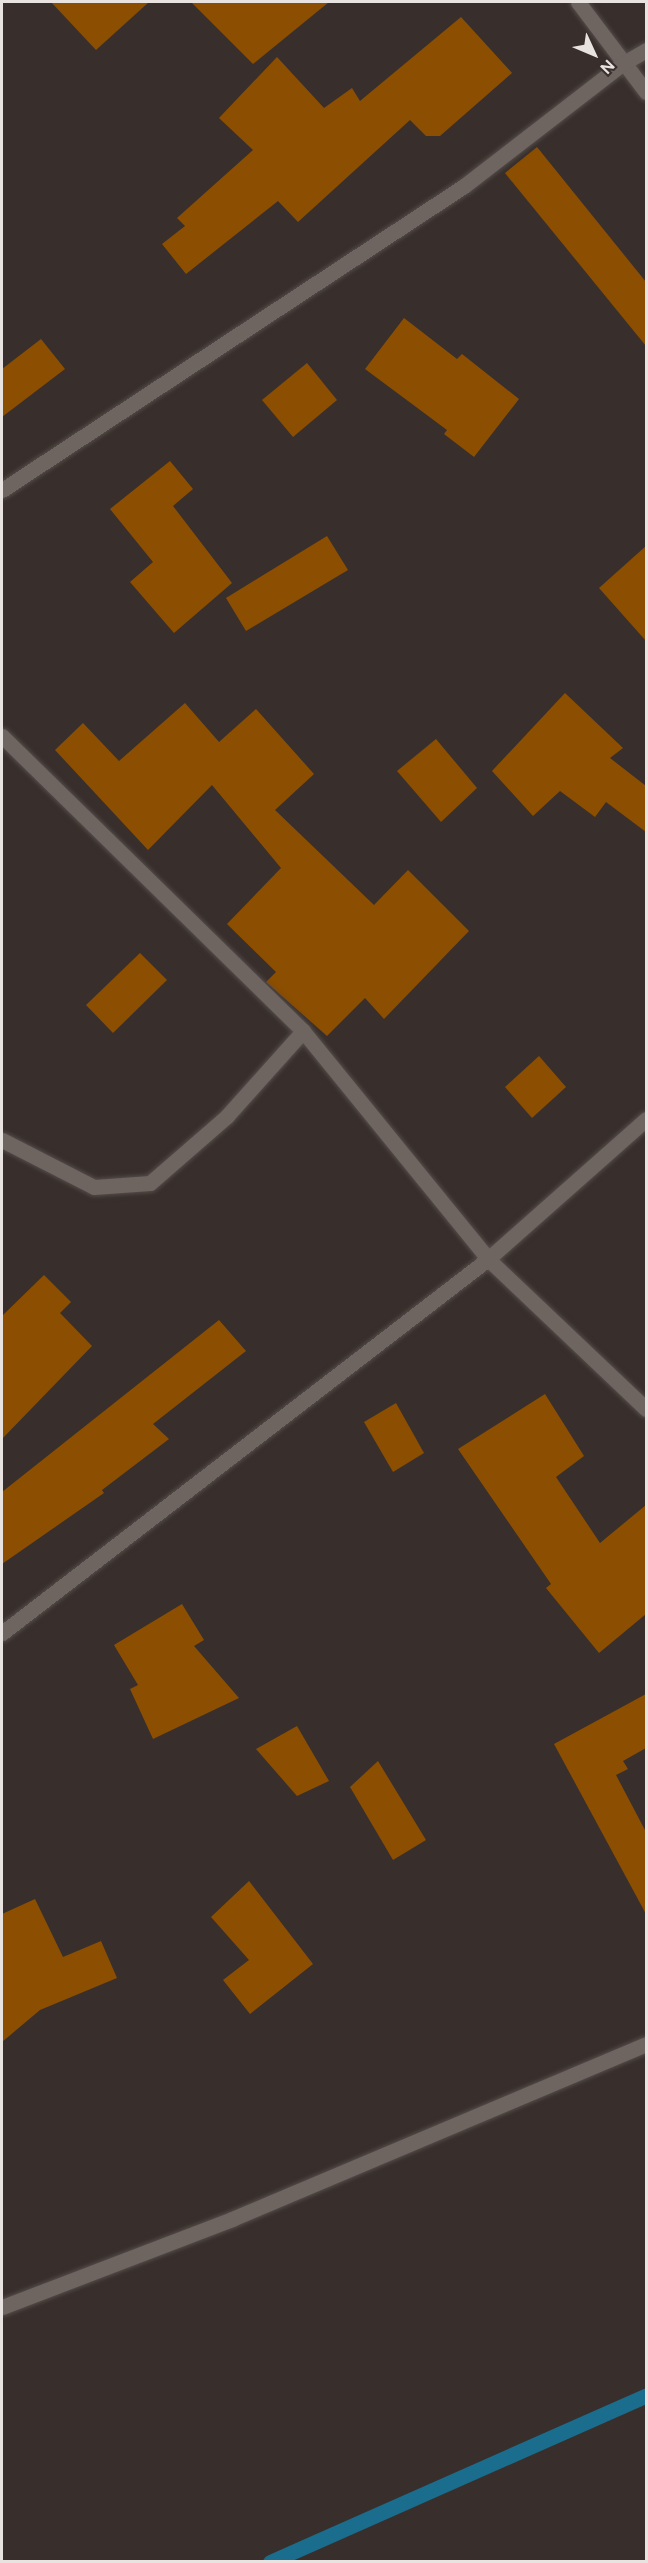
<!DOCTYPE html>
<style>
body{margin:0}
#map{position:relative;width:648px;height:2563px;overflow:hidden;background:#382f2c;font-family:Figtree,sans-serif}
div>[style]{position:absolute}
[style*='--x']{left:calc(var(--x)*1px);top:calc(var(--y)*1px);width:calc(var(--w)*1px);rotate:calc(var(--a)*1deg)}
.stream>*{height:15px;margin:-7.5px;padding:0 7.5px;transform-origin:7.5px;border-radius:7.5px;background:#1b6d8d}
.building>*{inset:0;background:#8c4e00}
.roads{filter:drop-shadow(0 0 2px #534c49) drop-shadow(0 0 2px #534c49)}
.minor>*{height:15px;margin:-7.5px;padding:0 7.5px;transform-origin:7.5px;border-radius:7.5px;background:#6e6460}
span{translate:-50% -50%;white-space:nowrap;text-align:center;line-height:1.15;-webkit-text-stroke:4.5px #382f2c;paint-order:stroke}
.frame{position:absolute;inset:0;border:3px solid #e8e2e0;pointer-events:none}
.north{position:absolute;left:564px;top:24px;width:60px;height:60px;-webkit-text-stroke:4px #382f2c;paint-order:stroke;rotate:134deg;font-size:16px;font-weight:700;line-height:24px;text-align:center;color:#e8e2e0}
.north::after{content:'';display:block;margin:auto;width:21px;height:27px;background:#e8e2e0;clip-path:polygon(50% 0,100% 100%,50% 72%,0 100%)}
</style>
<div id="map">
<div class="stream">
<i style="--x:270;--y:2562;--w:411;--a:-23.9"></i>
</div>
<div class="building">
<i style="clip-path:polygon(51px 2px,149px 2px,96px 50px)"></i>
<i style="clip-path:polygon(191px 2px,329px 2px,253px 64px)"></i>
<i style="clip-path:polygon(461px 17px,512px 73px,440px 136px,426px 136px,410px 120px,298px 222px,278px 201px,186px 274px,162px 244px,185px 226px,177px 218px,253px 150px,219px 118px,277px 57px,324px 108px,352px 88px,360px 101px)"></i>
<i style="clip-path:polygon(537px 147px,646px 282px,646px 346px,505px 173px)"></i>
<i style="clip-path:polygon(404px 318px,457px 359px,462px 354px,519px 399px,474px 457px,444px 434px,447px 430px,365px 369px)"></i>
<i style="clip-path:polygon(41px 339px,65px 369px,2px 417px,2px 369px)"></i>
<i style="clip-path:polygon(307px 363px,337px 400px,293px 437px,262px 400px)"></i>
<i style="clip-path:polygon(170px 461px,193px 489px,173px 506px,232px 583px,174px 633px,130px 582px,153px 562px,110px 509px)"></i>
<i style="clip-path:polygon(327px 536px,348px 570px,246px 631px,226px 598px)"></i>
<i style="clip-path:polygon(646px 546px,646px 641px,599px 588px)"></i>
<i style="clip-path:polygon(565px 693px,623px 748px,610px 758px,646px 786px,646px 832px,606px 802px,595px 817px,560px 791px,533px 816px,492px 771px)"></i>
<i style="clip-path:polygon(185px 703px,219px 742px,256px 709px,314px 774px,275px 810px,374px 905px,408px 870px,469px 931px,384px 1019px,365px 998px,327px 1036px,266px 982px,276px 972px,227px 924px,281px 868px,212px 785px,148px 850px,55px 750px,83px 723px,119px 761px)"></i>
<i style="clip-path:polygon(436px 739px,477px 788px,441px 822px,397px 771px)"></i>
<i style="clip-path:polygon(140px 953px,167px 980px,113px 1033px,86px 1005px)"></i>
<i style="clip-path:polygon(539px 1056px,566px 1087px,532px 1118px,505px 1087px)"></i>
<i style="clip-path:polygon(44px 1275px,71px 1302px,60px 1313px,92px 1346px,2px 1439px,2px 1316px)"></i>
<i style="clip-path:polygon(219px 1320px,246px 1351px,153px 1424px,169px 1439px,102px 1490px,104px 1493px,2px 1564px,2px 1492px)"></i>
<i style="clip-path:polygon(545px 1394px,584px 1456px,556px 1477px,600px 1543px,646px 1505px,646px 1614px,599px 1653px,546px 1588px,551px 1584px,458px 1449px)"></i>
<i style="clip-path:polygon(396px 1403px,424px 1453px,393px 1472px,364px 1422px)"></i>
<i style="clip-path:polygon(182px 1604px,204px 1640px,194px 1646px,239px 1698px,153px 1739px,130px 1689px,138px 1685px,114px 1645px)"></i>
<i style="clip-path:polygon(646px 1694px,646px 1748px,623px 1761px,628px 1769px,616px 1775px,646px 1832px,646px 1914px,554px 1744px)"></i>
<i style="clip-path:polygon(297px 1726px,329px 1781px,297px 1796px,256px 1749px)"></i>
<i style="clip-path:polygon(378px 1761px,426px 1840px,393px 1860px,350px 1787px)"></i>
<i style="clip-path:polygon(249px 1881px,313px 1964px,250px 2014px,223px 1980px,249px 1960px,211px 1917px)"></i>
<i style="clip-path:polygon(35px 1899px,63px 1957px,101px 1941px,117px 1978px,40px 2010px,2px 2042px,2px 1914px)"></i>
</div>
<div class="roads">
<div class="minor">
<i style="--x:578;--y:2;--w:113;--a:52.9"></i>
<i style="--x:2;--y:490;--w:553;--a:-33.35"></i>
<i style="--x:464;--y:186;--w:200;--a:-37.7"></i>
<i style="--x:622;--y:64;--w:28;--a:-30"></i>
<i style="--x:2;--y:736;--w:421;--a:44.4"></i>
<i style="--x:303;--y:1031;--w:294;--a:50.9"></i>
<i style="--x:488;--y:1259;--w:218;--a:43.5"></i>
<i style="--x:2;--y:1140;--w:103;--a:27.1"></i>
<i style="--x:94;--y:1187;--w:56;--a:-4.1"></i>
<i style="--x:150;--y:1183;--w:102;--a:-41"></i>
<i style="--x:227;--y:1116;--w:114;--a:-48.2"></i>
<i style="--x:2;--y:1633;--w:613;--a:-37.58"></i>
<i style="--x:488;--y:1259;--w:211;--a:-41.5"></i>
<i style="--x:2;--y:2307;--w:246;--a:-20.9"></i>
<i style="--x:232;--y:2219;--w:449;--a:-22.9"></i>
</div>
</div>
<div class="frame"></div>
<div class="north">N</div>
</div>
